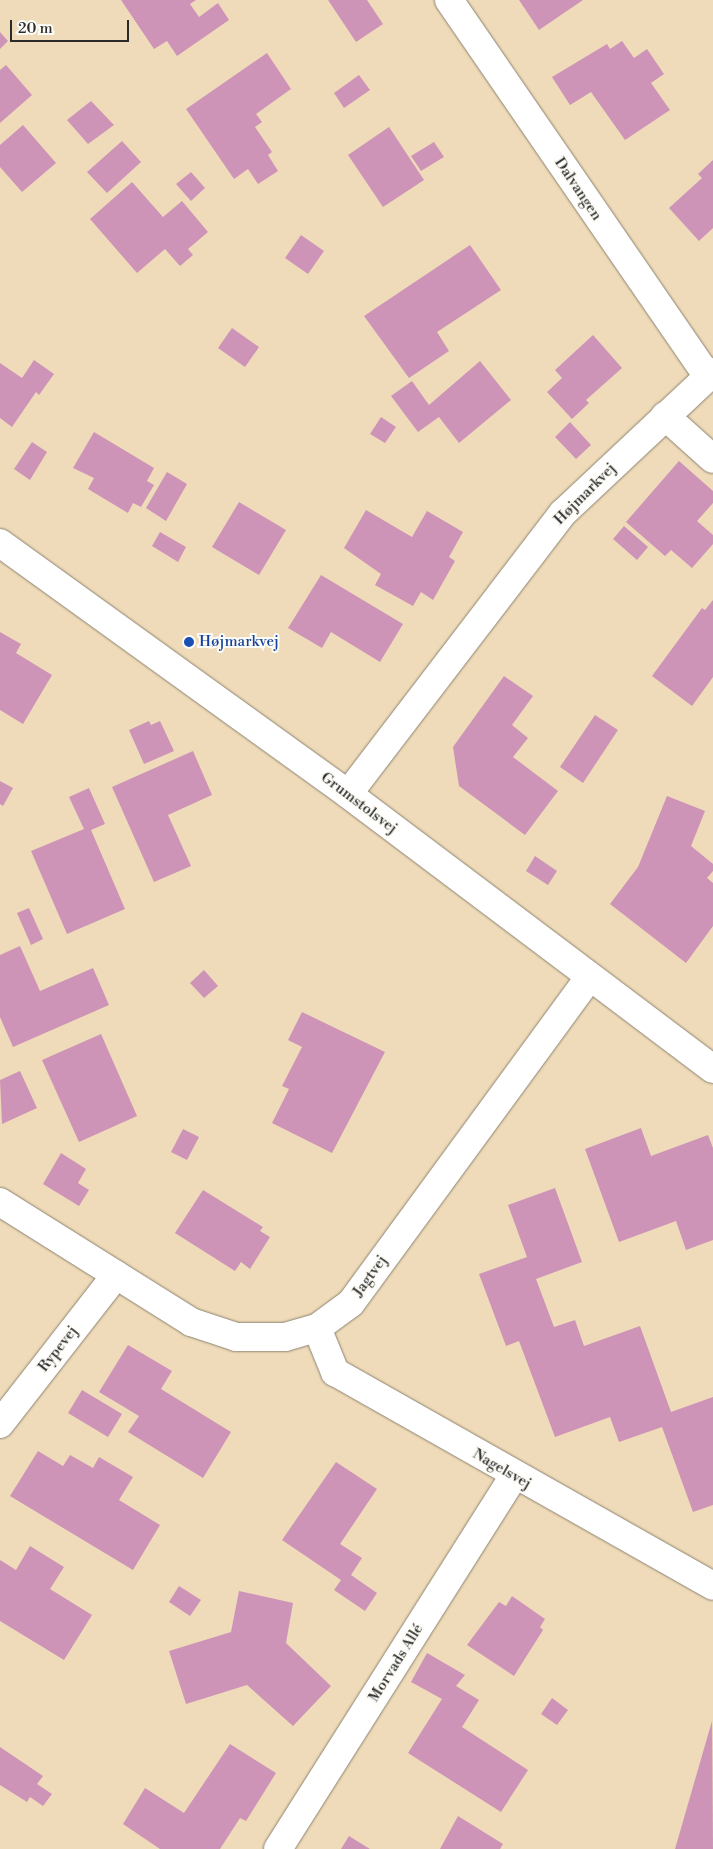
<!DOCTYPE html>
<meta charset="utf-8">
<style>
body{margin:0}
#map{position:relative;width:713px;height:1849px;overflow:hidden;background:#efdbb9;font-family:"Libre Bodoni",serif}
div>[style]{position:absolute}
[style*='--x']{left:calc(var(--x)*1px);top:calc(var(--y)*1px);width:calc(var(--w)*1px);rotate:calc(var(--a)*1deg)}
.building>*{inset:0;background:#cd94b8}
.roads{filter:drop-shadow(0 0 1px #8d8372) drop-shadow(0 0 1px #8d8372)}
.minor>*{height:28px;margin:-14px;padding:0 14px;transform-origin:14px;border-radius:14px;background:#fff}
.tertiary>*{height:28px;margin:-14px;padding:0 14px;transform-origin:14px;border-radius:14px;background:#fff}
.dots>*{width:14px;height:14px;translate:-50% -50%;box-sizing:border-box;border:2px solid #fdfcf7;border-radius:50%}
span{translate:-50% -50%;white-space:nowrap;text-align:center;line-height:1.15;-webkit-text-stroke:4px #fdfcf7;paint-order:stroke}
.street-label{font-size:15px;color:#2b2b2b}
.transit-label{font-size:15px;color:#164399}
.left{translate:0 -50%;text-align:left}
.scale{position:absolute;left:10px;top:20px;width:119px;height:22px;box-sizing:border-box;border:2px solid #2b2b2b;border-top:0;padding-left:6px;font-size:15px;line-height:18px;white-space:nowrap;color:#2b2b2b;-webkit-text-stroke:4px #fdfcf7;paint-order:stroke}
</style>
<div id="map">
<div class="building">
<i style="clip-path:polygon(121px 0,196px 0,190px 4px,199px 17px,218px 3px,229px 20px,177px 56px,167px 41px,154px 49px)"></i>
<i style="clip-path:polygon(328px 0,367px 0,383px 24px,356px 42px)"></i>
<i style="clip-path:polygon(519px 0,583px 0,539px 30px)"></i>
<i style="clip-path:polygon(0 32px,8px 41px,0 49px)"></i>
<i style="clip-path:polygon(622px 41px,634px 58px,647px 49px,664px 74px,651px 83px,670px 110px,625px 140px,591px 92px,570px 105px,552px 77px,607px 44px,610px 49px)"></i>
<i style="clip-path:polygon(267px 53px,291px 89px,256px 114px,262px 122px,255px 127px,272px 152px,268px 155px,278px 171px,258px 184px,248px 169px,234px 179px,186px 109px)"></i>
<i style="clip-path:polygon(6px 65px,32px 95px,0 123px,0 70px)"></i>
<i style="clip-path:polygon(359px 75px,370px 90px,344px 108px,334px 93px)"></i>
<i style="clip-path:polygon(91px 101px,114px 125px,88px 144px,67px 120px)"></i>
<i style="clip-path:polygon(23px 125px,56px 163px,22px 192px,0 167px,0 145px)"></i>
<i style="clip-path:polygon(389px 127px,424px 180px,383px 207px,348px 155px)"></i>
<i style="clip-path:polygon(122px 141px,141px 162px,107px 193px,87px 172px)"></i>
<i style="clip-path:polygon(434px 142px,444px 157px,421px 171px,411px 156px)"></i>
<i style="clip-path:polygon(713px 160px,713px 228px,699px 241px,669px 208px,702px 178px,698px 174px)"></i>
<i style="clip-path:polygon(191px 172px,205px 188px,191px 201px,176px 184px)"></i>
<i style="clip-path:polygon(132px 182px,163px 217px,182px 201px,208px 232px,188px 249px,193px 255px,180px 266px,165px 249px,137px 273px,90px 219px)"></i>
<i style="clip-path:polygon(301px 235px,324px 251px,308px 274px,285px 258px)"></i>
<i style="clip-path:polygon(470px 245px,501px 290px,437px 332px,449px 351px,409px 378px,364px 316px)"></i>
<i style="clip-path:polygon(232px 328px,259px 347px,245px 367px,218px 348px)"></i>
<i style="clip-path:polygon(593px 335px,622px 368px,586px 400px,589px 403px,572px 419px,547px 392px,562px 378px,555px 370px)"></i>
<i style="clip-path:polygon(34px 360px,54px 374px,39px 395px,36px 392px,12px 427px,0 418px,0 363px,22px 378px)"></i>
<i style="clip-path:polygon(480px 361px,511px 400px,459px 443px,439px 417px,418px 432px,391px 396px,412px 381px,429px 405px)"></i>
<i style="clip-path:polygon(381px 417px,396px 427px,385px 443px,370px 434px)"></i>
<i style="clip-path:polygon(570px 422px,591px 445px,576px 459px,555px 437px)"></i>
<i style="clip-path:polygon(94px 432px,154px 468px,147px 481px,154px 485px,141px 507px,133px 503px,128px 513px,88px 489px,94px 478px,73px 468px)"></i>
<i style="clip-path:polygon(32px 442px,47px 452px,30px 480px,14px 469px)"></i>
<i style="clip-path:polygon(679px 461px,713px 491px,713px 503px,697px 521px,713px 535px,713px 544px,692px 568px,671px 550px,665px 556px,626px 522px)"></i>
<i style="clip-path:polygon(167px 472px,187px 484px,166px 521px,146px 508px)"></i>
<i style="clip-path:polygon(239px 502px,286px 530px,259px 575px,212px 547px)"></i>
<i style="clip-path:polygon(366px 510px,412px 537px,427px 511px,463px 532px,449px 557px,455px 561px,433px 600px,421px 592px,413px 606px,375px 585px,381px 574px,344px 548px)"></i>
<i style="clip-path:polygon(624px 526px,648px 547px,637px 560px,613px 539px)"></i>
<i style="clip-path:polygon(160px 532px,186px 547px,178px 562px,152px 546px)"></i>
<i style="clip-path:polygon(321px 575px,403px 624px,380px 662px,331px 632px,322px 648px,288px 628px)"></i>
<i style="clip-path:polygon(713px 600px,713px 677px,692px 706px,652px 676px,702px 608px,705px 610px)"></i>
<i style="clip-path:polygon(0 632px,21px 644px,16px 653px,52px 675px,23px 724px,0 710px)"></i>
<i style="clip-path:polygon(504px 676px,533px 696px,512px 725px,528px 738px,513px 757px,558px 791px,525px 835px,459px 786px,453px 747px)"></i>
<i style="clip-path:polygon(595px 715px,618px 730px,583px 783px,560px 767px)"></i>
<i style="clip-path:polygon(149px 721px,151px 725px,160px 721px,174px 751px,144px 764px,129px 730px)"></i>
<i style="clip-path:polygon(193px 751px,212px 795px,168px 815px,191px 866px,154px 882px,112px 787px)"></i>
<i style="clip-path:polygon(0 781px,13px 788px,3px 806px,0 804px)"></i>
<i style="clip-path:polygon(89px 788px,105px 824px,91px 830px,125px 909px,67px 934px,31px 851px,84px 829px,69px 797px)"></i>
<i style="clip-path:polygon(667px 796px,705px 811px,691px 846px,713px 864px,713px 871px,707px 878px,713px 883px,713px 926px,686px 963px,610px 904px,638px 867px)"></i>
<i style="clip-path:polygon(535px 856px,557px 871px,548px 885px,526px 871px)"></i>
<i style="clip-path:polygon(29px 908px,43px 939px,31px 945px,17px 913px)"></i>
<i style="clip-path:polygon(20px 946px,40px 991px,93px 968px,109px 1005px,13px 1047px,0 1017px,0 955px)"></i>
<i style="clip-path:polygon(204px 970px,218px 986px,204px 998px,190px 983px)"></i>
<i style="clip-path:polygon(302px 1012px,385px 1052px,332px 1153px,272px 1123px,289px 1089px,282px 1086px,302px 1047px,288px 1040px)"></i>
<i style="clip-path:polygon(101px 1034px,137px 1116px,79px 1142px,42px 1060px)"></i>
<i style="clip-path:polygon(20px 1071px,37px 1108px,2px 1124px,0 1080px)"></i>
<i style="clip-path:polygon(641px 1128px,651px 1156px,708px 1135px,713px 1148px,713px 1240px,686px 1250px,676px 1221px,619px 1242px,585px 1149px)"></i>
<i style="clip-path:polygon(183px 1129px,199px 1137px,187px 1160px,171px 1152px)"></i>
<i style="clip-path:polygon(61px 1153px,86px 1169px,78px 1183px,89px 1190px,79px 1206px,43px 1184px)"></i>
<i style="clip-path:polygon(555px 1188px,582px 1262px,536px 1279px,554px 1327px,575px 1320px,584px 1346px,640px 1326px,671px 1412px,713px 1397px,713px 1505px,693px 1512px,662px 1427px,619px 1442px,610px 1417px,555px 1437px,519px 1341px,506px 1346px,479px 1274px,527px 1257px,508px 1205px)"></i>
<i style="clip-path:polygon(203px 1190px,263px 1227px,260px 1231px,270px 1237px,250px 1269px,241px 1262px,235px 1271px,175px 1233px)"></i>
<i style="clip-path:polygon(128px 1345px,172px 1371px,161px 1389px,231px 1432px,203px 1478px,128px 1432px,139px 1416px,99px 1392px)"></i>
<i style="clip-path:polygon(82px 1390px,122px 1414px,108px 1437px,68px 1413px)"></i>
<i style="clip-path:polygon(38px 1451px,63px 1466px,70px 1455px,93px 1468px,99px 1457px,133px 1477px,119px 1500px,160px 1525px,133px 1570px,10px 1496px)"></i>
<i style="clip-path:polygon(336px 1462px,377px 1489px,340px 1544px,362px 1558px,351px 1575px,377px 1593px,365px 1611px,334px 1590px,341px 1580px,282px 1540px)"></i>
<i style="clip-path:polygon(30px 1546px,64px 1567px,50px 1589px,92px 1615px,64px 1660px,0 1621px,0 1560px,16px 1570px)"></i>
<i style="clip-path:polygon(179px 1586px,201px 1600px,190px 1616px,169px 1602px)"></i>
<i style="clip-path:polygon(239px 1591px,293px 1603px,286px 1643px,331px 1686px,293px 1726px,247px 1685px,186px 1704px,169px 1651px,231px 1632px)"></i>
<i style="clip-path:polygon(512px 1596px,545px 1619px,540px 1627px,543px 1630px,514px 1676px,467px 1645px,499px 1602px,506px 1606px)"></i>
<i style="clip-path:polygon(427px 1653px,465px 1675px,456px 1686px,479px 1700px,462px 1727px,528px 1770px,501px 1812px,408px 1753px,442px 1699px,411px 1682px)"></i>
<i style="clip-path:polygon(552px 1698px,568px 1710px,557px 1725px,541px 1714px)"></i>
<i style="clip-path:polygon(712px 1721px,713px 1849px,675px 1849px)"></i>
<i style="clip-path:polygon(230px 1744px,276px 1773px,246px 1821px,240px 1818px,220px 1849px,160px 1849px,123px 1824px,145px 1788px,184px 1813px)"></i>
<i style="clip-path:polygon(0 1747px,43px 1776px,37px 1784px,52px 1794px,43px 1806px,30px 1797px,27px 1802px,0 1785px)"></i>
<i style="clip-path:polygon(458px 1816px,503px 1844px,500px 1849px,440px 1849px)"></i>
<i style="clip-path:polygon(349px 1836px,370px 1849px,341px 1849px)"></i>
</div>
<div class="roads">
<div class="minor">
<i style="--x:449;--y:0;--w:457;--a:55.5"></i>
<i style="--x:665;--y:416;--w:64;--a:41.9"></i>
<i style="--x:348;--y:794;--w:354;--a:-52.6"></i>
<i style="--x:563;--y:513;--w:206;--a:-43.2"></i>
<i style="--x:0;--y:1202;--w:226;--a:32.1"></i>
<i style="--x:191;--y:1322;--w:47;--a:18.4"></i>
<i style="--x:236;--y:1337;--w:49;--a:0"></i>
<i style="--x:285;--y:1337;--w:33;--a:-16"></i>
<i style="--x:317;--y:1328;--w:42;--a:-36.3"></i>
<i style="--x:351;--y:1303;--w:403;--a:-53.8"></i>
<i style="--x:317;--y:1328;--w:48;--a:67.8"></i>
<i style="--x:335;--y:1372;--w:434;--a:29.5"></i>
<i style="--x:0;--y:1424;--w:189;--a:-52.1"></i>
<i style="--x:278;--y:1849;--w:441;--a:-57.7"></i>
</div>
<div class="tertiary">
<i style="--x:0;--y:543;--w:429;--a:35.8"></i>
<i style="--x:348;--y:794;--w:457;--a:37"></i>
</div>
</div>
<div class="dots">
<i style="left:189px;top:642px;background:#1a4fb4"></i>
</div>
<div class="street-label">
<span style="left:578px;top:189px;rotate:56deg">Dalvangen</span>
<span style="left:585px;top:494px;rotate:-45deg">Højmarkvej</span>
<span style="left:359px;top:803px;rotate:37deg">Grumstolsvej</span>
<span style="left:370px;top:1276px;rotate:-54deg">Jagtvej</span>
<span style="left:58px;top:1349px;rotate:-52deg">Rypevej</span>
<span style="left:502px;top:1469px;rotate:30deg">Nagelsvej</span>
<span style="left:396px;top:1663px;rotate:-58deg">Morvads Allé</span>
</div>
<div class="transit-label">
<span class="left" style="left:199px;top:642px">Højmarkvej</span>
</div>
<div class="scale">20 m</div>
</div>
